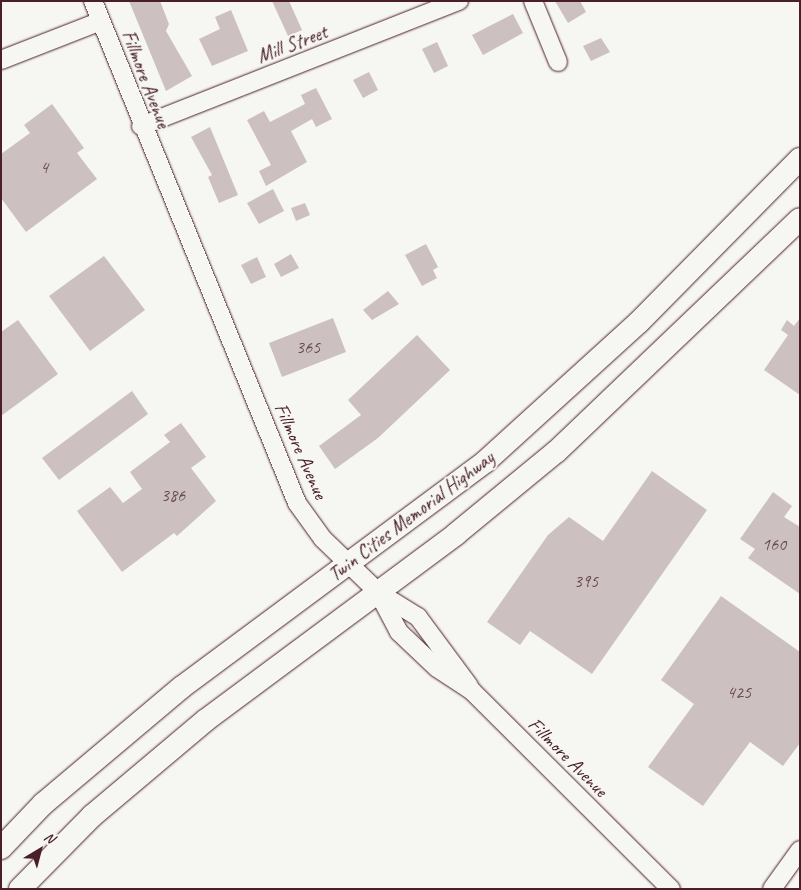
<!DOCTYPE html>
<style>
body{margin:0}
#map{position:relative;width:801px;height:890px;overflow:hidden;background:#f6f6f2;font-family:Caveat,sans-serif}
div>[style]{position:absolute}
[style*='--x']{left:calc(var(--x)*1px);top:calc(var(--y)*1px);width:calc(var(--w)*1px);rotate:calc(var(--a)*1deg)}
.building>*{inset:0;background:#ccc1c0}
.roads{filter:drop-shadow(0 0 1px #4a1f2b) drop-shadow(0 0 1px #4a1f2b)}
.minor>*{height:18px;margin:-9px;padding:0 9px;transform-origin:9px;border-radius:9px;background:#f6f6f2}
.major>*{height:22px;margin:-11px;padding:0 11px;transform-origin:11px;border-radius:11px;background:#f6f6f2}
span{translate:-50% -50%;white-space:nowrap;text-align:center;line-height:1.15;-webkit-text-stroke:4px #f6f6f2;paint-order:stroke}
.number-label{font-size:18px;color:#6a4850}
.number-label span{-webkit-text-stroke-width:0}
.street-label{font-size:20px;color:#4a1f2b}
.frame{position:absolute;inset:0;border:2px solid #4a1f2b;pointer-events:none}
.north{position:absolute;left:15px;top:825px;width:50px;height:50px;-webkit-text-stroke:4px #f6f6f2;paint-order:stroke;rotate:37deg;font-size:14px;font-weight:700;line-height:20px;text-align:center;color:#4a1f2b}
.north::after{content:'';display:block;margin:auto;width:18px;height:22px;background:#4a1f2b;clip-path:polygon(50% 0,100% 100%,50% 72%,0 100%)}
</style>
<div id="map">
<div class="building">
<i style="clip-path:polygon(129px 1px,160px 1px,169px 24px,166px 31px,192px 76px,166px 91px)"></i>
<i style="clip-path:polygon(272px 1px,289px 1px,302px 30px,288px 36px)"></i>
<i style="clip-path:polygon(555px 1px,580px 1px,586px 12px,568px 23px)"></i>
<i style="clip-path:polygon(231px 10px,248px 51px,212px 66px,199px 39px,220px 29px,215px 17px)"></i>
<i style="clip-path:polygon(513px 14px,523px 33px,483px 55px,472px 35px)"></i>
<i style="clip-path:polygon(601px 38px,610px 52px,591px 61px,583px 46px)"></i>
<i style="clip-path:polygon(437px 42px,448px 66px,434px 73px,422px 49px)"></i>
<i style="clip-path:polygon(369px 72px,378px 90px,363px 98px,353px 80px)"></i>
<i style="clip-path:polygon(316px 88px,332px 119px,316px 127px,312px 119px,291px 131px,307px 162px,266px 186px,259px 171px,271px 165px,247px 120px,264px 111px,270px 122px,305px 104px,301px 95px)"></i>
<i style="clip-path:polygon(52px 104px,84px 148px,77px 153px,97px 179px,26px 232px,1px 198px,1px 154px,30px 133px,24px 125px)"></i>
<i style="clip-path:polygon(210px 127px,238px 195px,219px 203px,208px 177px,212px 175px,191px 137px)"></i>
<i style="clip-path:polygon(273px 189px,284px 211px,259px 224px,247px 203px)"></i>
<i style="clip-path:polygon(305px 203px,310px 215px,296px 221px,291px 208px)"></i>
<i style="clip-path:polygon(426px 244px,438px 267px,433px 270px,437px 278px,422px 286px,405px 255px)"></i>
<i style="clip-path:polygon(291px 254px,299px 268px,281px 277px,274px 264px)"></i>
<i style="clip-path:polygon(104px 256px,145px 310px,90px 351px,49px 296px)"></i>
<i style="clip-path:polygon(257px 257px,266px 277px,251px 284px,241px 265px)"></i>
<i style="clip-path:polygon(388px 291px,399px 304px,372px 320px,363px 310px)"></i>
<i style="clip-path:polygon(333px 318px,346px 352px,282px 377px,269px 343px)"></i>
<i style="clip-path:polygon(800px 318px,800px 395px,764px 370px,788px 335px,781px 330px,787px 320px,794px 326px)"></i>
<i style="clip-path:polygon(18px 320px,58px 374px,1px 416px,1px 332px)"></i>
<i style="clip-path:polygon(417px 335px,450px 370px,378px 438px,335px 469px,319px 446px,361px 415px,348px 400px)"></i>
<i style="clip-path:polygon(132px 391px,148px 414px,59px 480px,42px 458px)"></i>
<i style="clip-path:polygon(181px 423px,206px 457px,191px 468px,216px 501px,177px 536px,174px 533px,122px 572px,77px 511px,110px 487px,123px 503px,142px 489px,130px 472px,170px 442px,164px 435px)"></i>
<i style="clip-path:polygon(652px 471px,707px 510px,592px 674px,530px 631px,520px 645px,487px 622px,548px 535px,569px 517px,603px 541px)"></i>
<i style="clip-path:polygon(773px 492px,792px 506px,784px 517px,800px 527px,800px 594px,748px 558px,755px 549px,740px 539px)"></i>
<i style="clip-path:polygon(721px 596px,800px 652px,800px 743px,783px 766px,750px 742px,703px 806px,648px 767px,694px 704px,661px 680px)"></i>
</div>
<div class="roads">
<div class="minor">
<i style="--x:93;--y:1;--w:542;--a:67.88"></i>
<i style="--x:297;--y:503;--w:44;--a:54.2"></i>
<i style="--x:323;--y:539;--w:76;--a:43.9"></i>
<i style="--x:378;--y:592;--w:45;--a:62.3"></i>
<i style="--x:399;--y:632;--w:52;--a:43.5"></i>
<i style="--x:437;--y:668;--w:42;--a:33.3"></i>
<i style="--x:472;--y:691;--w:281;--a:44.9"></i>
<i style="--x:533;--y:1;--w:66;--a:67.7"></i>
<i style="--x:1;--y:60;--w:107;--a:-21.3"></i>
<i style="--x:141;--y:126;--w:342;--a:-21.5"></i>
<i style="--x:379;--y:593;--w:46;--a:31.6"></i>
<i style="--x:418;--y:617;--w:86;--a:53.5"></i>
<i style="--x:772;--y:889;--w:48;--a:-54.3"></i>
</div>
<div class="major">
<i style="--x:1;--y:848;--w:61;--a:-46.3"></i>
<i style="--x:43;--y:804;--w:182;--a:-40.1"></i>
<i style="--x:182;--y:687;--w:377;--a:-36.6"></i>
<i style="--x:485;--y:462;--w:208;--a:-42.3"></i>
<i style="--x:639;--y:322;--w:229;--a:-45.4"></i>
<i style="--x:20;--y:889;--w:103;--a:-45.4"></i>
<i style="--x:92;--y:816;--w:149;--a:-40.1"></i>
<i style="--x:206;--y:720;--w:312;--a:-36.6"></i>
<i style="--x:456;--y:534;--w:129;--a:-39.4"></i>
<i style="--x:556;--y:452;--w:337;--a:-43.7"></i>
</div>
</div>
<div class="number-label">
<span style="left:44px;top:167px">4</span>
<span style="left:308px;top:347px">365</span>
<span style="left:173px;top:495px">386</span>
<span style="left:774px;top:544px">160</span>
<span style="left:586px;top:581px">395</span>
<span style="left:739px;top:692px">425</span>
</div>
<div class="street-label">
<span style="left:292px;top:44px;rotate:-21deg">Mill Street</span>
<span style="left:146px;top:79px;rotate:69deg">Fillmore Avenue</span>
<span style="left:301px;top:451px;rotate:66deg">Fillmore Avenue</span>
<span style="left:411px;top:516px;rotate:-37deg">Twin Cities Memorial Highway</span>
<span style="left:568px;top:757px;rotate:45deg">Fillmore Avenue</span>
</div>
<div class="frame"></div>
<div class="north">N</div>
</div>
